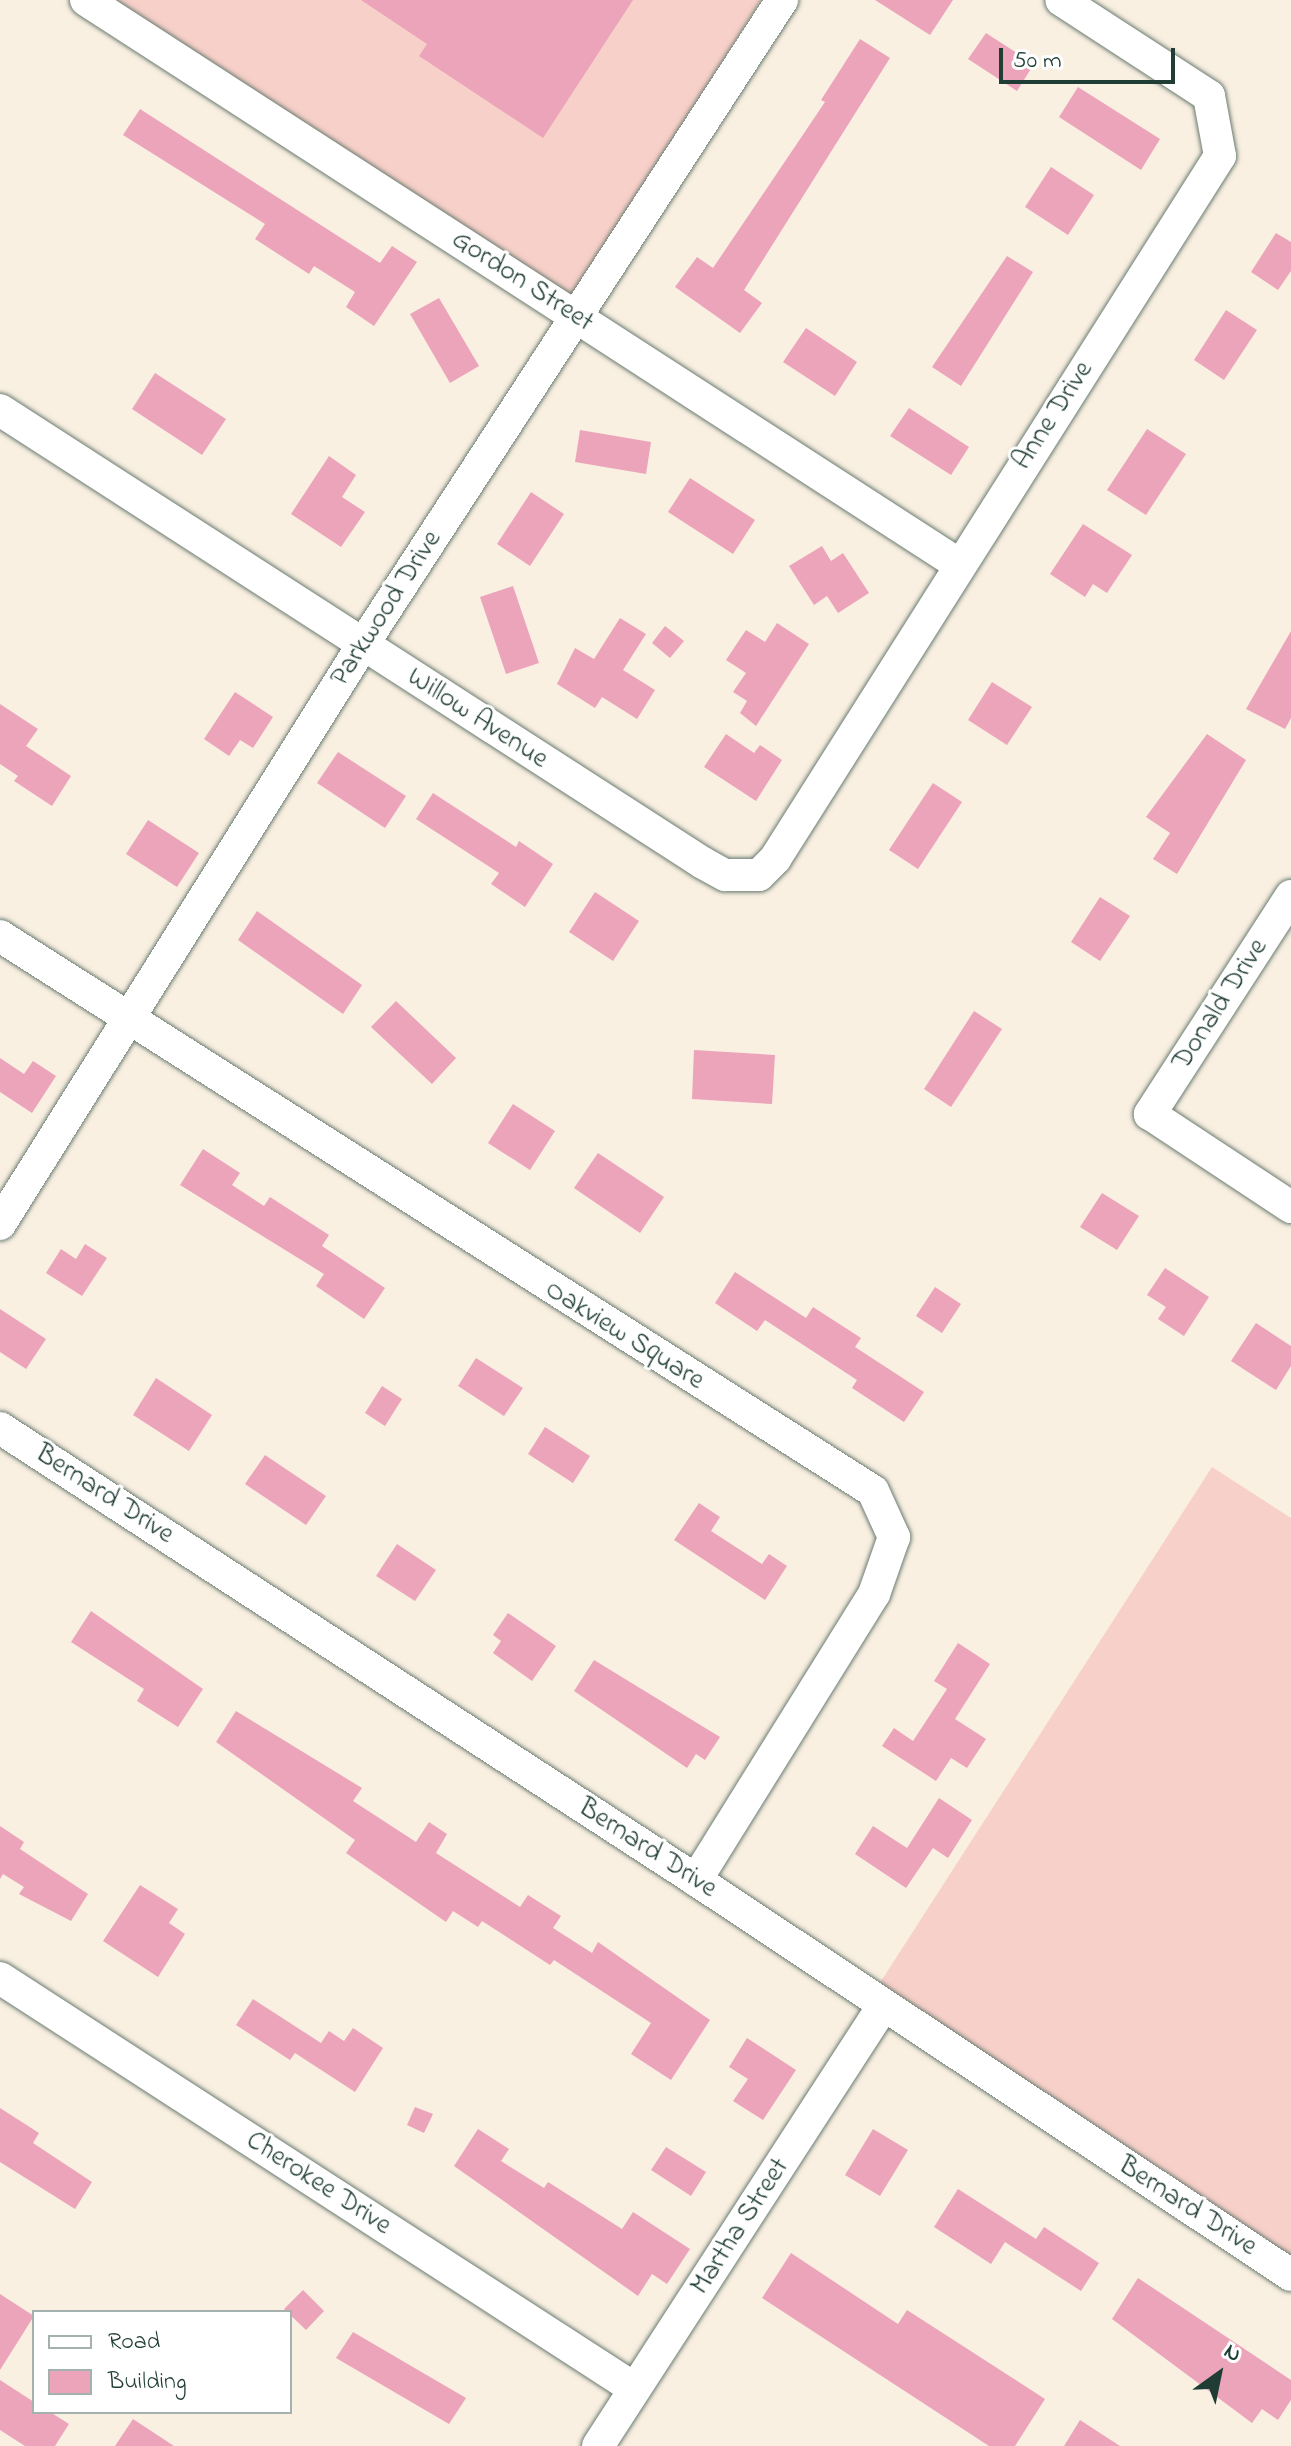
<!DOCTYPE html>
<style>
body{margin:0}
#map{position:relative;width:1291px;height:2446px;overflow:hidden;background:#f9f0e2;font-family:"Indie Flower",sans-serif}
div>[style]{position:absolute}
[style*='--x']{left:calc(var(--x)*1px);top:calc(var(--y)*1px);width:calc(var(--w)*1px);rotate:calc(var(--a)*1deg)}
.built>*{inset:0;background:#f7d0c9}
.building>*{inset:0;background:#eca4ba}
.roads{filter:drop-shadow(0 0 2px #6b7c71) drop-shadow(0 0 2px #6b7c71)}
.minor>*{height:32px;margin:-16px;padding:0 16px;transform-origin:16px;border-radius:16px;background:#fff}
span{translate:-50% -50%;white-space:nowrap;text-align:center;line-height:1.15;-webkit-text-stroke:6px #fff;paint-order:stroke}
.street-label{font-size:28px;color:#1f3d34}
.legend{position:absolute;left:32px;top:2310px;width:260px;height:104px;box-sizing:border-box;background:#fff;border:2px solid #a5b1ae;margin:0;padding:10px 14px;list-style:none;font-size:24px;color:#1f3d34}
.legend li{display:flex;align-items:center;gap:16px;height:40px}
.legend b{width:40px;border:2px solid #a5b1ae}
.north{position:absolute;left:1179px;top:2334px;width:80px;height:80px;-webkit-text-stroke:6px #fff;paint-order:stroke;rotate:33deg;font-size:22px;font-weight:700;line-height:32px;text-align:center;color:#1f3d34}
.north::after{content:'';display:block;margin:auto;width:28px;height:36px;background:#1f3d34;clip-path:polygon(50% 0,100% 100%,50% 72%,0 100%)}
.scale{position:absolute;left:999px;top:48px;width:176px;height:36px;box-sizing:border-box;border:4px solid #1f3d34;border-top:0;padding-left:10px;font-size:24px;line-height:28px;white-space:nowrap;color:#1f3d34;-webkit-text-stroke:6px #fff;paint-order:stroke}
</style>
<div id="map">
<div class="built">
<i style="clip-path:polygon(109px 0,761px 0,572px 299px)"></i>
<i style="clip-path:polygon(1212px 1467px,1291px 1518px,1291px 2261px,876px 1989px)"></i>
</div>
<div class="building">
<i style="clip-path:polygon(361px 0,633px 0,543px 138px,419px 56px,427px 44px)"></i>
<i style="clip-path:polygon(875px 0,953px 0,930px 35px)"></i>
<i style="clip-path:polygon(986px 33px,1034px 64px,1017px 91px,968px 59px)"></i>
<i style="clip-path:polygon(860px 39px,890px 58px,744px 290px,762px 303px,740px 333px,675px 287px,697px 257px,713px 268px,825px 102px,821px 100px)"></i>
<i style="clip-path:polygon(1078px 87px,1160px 139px,1141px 170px,1059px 117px)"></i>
<i style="clip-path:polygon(140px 109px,380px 263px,392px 246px,417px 262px,374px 326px,346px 307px,355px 292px,314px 266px,309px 274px,255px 239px,265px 224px,123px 135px)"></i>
<i style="clip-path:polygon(1051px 167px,1094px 195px,1068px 235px,1025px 207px)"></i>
<i style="clip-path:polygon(1276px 233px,1291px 242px,1291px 271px,1278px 290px,1251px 272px)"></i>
<i style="clip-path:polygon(1007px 256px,1033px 272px,961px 386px,932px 367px)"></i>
<i style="clip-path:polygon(439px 298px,479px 366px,450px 383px,410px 314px)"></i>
<i style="clip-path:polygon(1226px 310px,1257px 330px,1224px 380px,1194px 360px)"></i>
<i style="clip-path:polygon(806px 328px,857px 362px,835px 396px,783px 362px)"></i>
<i style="clip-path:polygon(155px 373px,226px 419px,202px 455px,132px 409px)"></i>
<i style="clip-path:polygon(909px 408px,969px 447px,951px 475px,890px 436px)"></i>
<i style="clip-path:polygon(1147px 429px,1186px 454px,1146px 515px,1107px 490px)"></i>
<i style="clip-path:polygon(580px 430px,651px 442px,646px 474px,575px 462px)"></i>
<i style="clip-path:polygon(329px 456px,356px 475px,342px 497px,365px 512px,341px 547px,291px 514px)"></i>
<i style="clip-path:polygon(690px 478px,755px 520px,733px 554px,668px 512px)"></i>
<i style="clip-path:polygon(531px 492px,564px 514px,530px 566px,497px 544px)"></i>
<i style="clip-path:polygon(1083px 524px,1132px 555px,1107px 593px,1093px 584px,1085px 597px,1050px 574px)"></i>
<i style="clip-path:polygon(822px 546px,831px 561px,843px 553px,869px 593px,838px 613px,827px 596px,814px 605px,789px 566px)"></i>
<i style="clip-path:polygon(513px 586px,539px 663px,506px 674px,480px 597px)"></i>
<i style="clip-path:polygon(620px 618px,646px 634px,623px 670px,655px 690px,637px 719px,602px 697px,595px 708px,557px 684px,575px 648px,594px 659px)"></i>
<i style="clip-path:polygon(777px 623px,809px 644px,756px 726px,740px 713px,747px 701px,733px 692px,746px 673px,726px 660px,746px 630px,765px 642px)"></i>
<i style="clip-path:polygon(665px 626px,684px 641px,670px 658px,652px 643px)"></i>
<i style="clip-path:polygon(1291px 631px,1291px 718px,1285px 729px,1246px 709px)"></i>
<i style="clip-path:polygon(992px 682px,1032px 707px,1007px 745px,968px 720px)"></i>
<i style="clip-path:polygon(235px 692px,273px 717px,253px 748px,240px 740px,229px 756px,204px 739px)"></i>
<i style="clip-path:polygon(0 704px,38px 729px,26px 746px,71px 776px,52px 806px,14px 781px,18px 776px,0 764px)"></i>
<i style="clip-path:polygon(726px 734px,754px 753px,760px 745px,782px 760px,756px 801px,704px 767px)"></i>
<i style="clip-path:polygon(1207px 734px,1246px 760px,1177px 874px,1153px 859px,1170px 833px,1146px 817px)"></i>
<i style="clip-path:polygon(338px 752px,406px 796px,385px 828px,317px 783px)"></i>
<i style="clip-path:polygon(933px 783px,962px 802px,918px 869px,889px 850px)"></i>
<i style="clip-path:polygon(433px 793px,516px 847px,519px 841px,553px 864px,525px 907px,491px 884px,499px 873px,416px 819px)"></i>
<i style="clip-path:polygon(148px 820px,199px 853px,177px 887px,126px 854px)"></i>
<i style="clip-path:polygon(595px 892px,639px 921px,613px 961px,569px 932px)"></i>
<i style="clip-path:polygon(1100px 897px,1130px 916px,1100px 961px,1071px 942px)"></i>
<i style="clip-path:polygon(257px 911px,362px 985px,343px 1014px,238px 940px)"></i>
<i style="clip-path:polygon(396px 1001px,456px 1058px,432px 1084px,371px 1027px)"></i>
<i style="clip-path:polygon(974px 1011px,1002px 1029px,951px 1107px,924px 1089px)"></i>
<i style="clip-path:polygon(694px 1050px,775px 1055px,772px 1104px,692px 1099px)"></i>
<i style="clip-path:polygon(0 1058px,24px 1074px,33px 1061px,56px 1076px,32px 1113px,0 1092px)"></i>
<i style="clip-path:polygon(513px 1104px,555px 1131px,530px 1170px,488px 1143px)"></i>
<i style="clip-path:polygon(203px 1149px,240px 1173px,232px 1185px,264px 1206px,270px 1197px,329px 1235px,322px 1246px,385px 1288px,364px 1319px,316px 1286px,324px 1274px,180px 1185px)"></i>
<i style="clip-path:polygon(598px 1153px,664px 1197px,640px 1233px,574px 1188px)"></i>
<i style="clip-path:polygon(1102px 1193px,1139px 1216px,1117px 1250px,1080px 1227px)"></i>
<i style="clip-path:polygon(85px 1244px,107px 1258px,82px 1296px,46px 1273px,61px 1249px,76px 1259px)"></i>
<i style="clip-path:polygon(1165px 1268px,1209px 1297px,1184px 1336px,1158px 1319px,1166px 1307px,1147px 1295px)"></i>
<i style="clip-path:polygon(735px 1272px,806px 1318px,813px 1307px,861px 1338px,855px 1347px,924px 1392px,904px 1422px,852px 1388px,857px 1380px,765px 1320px,757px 1331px,715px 1303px)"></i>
<i style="clip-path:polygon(935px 1287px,961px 1304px,942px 1333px,916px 1316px)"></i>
<i style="clip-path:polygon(0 1309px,46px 1339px,26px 1369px,0 1352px)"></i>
<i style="clip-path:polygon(1256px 1323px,1291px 1346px,1291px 1366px,1276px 1390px,1231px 1361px)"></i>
<i style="clip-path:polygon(476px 1358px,523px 1388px,504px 1416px,458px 1386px)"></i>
<i style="clip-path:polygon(156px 1378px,212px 1415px,189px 1451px,133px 1415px)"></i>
<i style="clip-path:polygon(382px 1386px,402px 1399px,385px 1426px,365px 1413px)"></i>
<i style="clip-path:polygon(545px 1427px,590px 1456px,573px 1483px,528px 1454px)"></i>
<i style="clip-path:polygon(265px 1455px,326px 1496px,306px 1525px,245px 1484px)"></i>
<i style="clip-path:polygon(699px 1503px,720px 1517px,711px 1531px,762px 1564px,769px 1554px,787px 1566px,765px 1600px,674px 1540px)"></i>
<i style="clip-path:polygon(397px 1544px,436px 1570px,415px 1601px,376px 1576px)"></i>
<i style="clip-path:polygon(91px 1611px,203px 1689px,178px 1727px,137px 1701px,144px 1689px,71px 1642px)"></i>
<i style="clip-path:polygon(508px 1613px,556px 1646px,532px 1681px,493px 1653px,501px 1641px,493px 1635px)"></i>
<i style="clip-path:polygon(958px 1643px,990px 1664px,955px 1719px,986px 1739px,967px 1768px,951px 1758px,936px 1781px,882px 1746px,894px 1728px,913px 1741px,947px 1689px,934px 1681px)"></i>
<i style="clip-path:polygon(594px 1660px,720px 1737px,705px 1760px,696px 1754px,687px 1768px,574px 1691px)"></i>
<i style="clip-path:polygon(236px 1711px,362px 1788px,353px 1801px,416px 1842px,429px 1822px,447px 1834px,436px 1853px,520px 1907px,528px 1895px,561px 1916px,553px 1928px,592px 1953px,598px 1942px,710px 2020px,671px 2080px,631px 2054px,651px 2023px,554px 1960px,550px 1965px,482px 1921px,478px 1927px,453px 1911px,446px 1922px,346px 1853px,355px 1840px,216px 1742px)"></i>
<i style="clip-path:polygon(939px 1798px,972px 1820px,948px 1858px,933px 1848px,906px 1888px,855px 1854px,873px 1826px,907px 1848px)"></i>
<i style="clip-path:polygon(0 1826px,24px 1842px,20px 1849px,88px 1894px,71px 1921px,19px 1894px,24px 1887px,3px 1874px,0 1879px)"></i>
<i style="clip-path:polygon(140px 1885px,178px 1909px,169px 1923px,185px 1934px,158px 1977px,103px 1941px)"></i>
<i style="clip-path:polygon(253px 1999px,321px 2043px,329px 2031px,344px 2041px,353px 2028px,383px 2048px,355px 2092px,295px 2053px,290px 2060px,236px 2025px)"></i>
<i style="clip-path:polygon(747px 2038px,796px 2070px,763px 2120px,733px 2101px,748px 2079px,729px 2067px)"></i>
<i style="clip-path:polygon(415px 2107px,433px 2114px,424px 2133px,407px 2125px)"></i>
<i style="clip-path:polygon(0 2108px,39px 2133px,33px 2143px,92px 2182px,75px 2209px,0 2162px)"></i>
<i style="clip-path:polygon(478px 2129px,509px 2149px,501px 2161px,544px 2188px,548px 2182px,622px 2229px,633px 2212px,690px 2249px,667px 2284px,652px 2274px,638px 2296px,454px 2166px)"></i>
<i style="clip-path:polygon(873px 2129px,908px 2150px,880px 2196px,845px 2175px)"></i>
<i style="clip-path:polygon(666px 2147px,706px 2172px,691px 2196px,651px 2170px)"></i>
<i style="clip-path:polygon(958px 2189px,1036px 2239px,1044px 2227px,1099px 2263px,1081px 2291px,1005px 2242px,991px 2264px,934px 2227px)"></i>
<i style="clip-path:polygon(791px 2253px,898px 2324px,907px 2310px,1045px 2399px,1015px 2446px,989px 2446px,762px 2298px)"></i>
<i style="clip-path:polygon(1138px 2278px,1291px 2380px,1291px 2400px,1278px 2420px,1262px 2409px,1252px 2423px,1112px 2319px)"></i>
<i style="clip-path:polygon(303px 2290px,324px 2311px,306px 2330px,284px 2309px)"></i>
<i style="clip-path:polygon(0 2294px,34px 2316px,0 2370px)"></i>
<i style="clip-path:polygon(353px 2332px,466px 2398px,449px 2424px,336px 2358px)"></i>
<i style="clip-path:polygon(0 2380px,34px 2402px,34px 2412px,50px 2412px,69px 2424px,55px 2446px,25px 2446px,0 2430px)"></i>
<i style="clip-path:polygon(133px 2419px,174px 2446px,115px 2446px)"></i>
<i style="clip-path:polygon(1080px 2420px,1120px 2446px,1064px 2446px)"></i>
</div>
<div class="roads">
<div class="minor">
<i style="--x:86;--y:0;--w:1038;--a:32.89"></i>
<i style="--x:0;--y:410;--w:836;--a:32.8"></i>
<i style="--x:703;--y:863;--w:25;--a:29"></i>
<i style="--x:725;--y:875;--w:34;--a:0"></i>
<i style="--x:759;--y:875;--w:23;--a:-45"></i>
<i style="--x:775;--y:859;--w:832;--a:-57.67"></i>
<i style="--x:1220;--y:156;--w:61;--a:-100.4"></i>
<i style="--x:1209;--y:96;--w:176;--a:-147"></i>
<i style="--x:1291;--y:896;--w:260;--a:122.9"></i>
<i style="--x:1150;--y:1114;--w:169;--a:33.4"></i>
<i style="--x:0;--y:936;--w:1034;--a:32.45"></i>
<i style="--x:873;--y:1491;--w:51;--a:65.5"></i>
<i style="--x:894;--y:1537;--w:60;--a:109.3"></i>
<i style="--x:874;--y:1594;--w:337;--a:121.9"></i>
<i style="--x:0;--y:1224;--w:682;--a:-57.94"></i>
<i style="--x:362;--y:646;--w:771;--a:-56.97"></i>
<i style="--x:0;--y:1428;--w:830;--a:33"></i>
<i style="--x:696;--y:1880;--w:714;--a:33.58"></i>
<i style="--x:0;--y:1978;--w:756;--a:32.91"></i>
<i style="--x:598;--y:2446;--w:524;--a:-57.07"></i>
</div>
</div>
<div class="street-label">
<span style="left:522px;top:282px;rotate:33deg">Gordon Street</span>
<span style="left:1054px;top:416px;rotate:-57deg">Anne Drive</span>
<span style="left:387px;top:609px;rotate:-57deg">Parkwood Drive</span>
<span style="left:477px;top:719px;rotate:33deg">Willow Avenue</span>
<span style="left:1221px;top:1005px;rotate:-57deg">Donald Drive</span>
<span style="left:624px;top:1336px;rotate:32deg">Oakview Square</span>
<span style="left:104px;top:1495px;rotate:33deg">Bernard Drive</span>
<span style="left:647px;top:1849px;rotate:33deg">Bernard Drive</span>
<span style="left:318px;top:2184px;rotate:33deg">Cherokee Drive</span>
<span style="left:1187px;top:2207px;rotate:33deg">Bernard Drive</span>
<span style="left:741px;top:2227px;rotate:-57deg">Martha Street</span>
</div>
<ul class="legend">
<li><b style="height:10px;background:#fff"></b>Road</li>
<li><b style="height:22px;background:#eca4ba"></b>Building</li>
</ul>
<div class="north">N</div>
<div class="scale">50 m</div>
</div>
